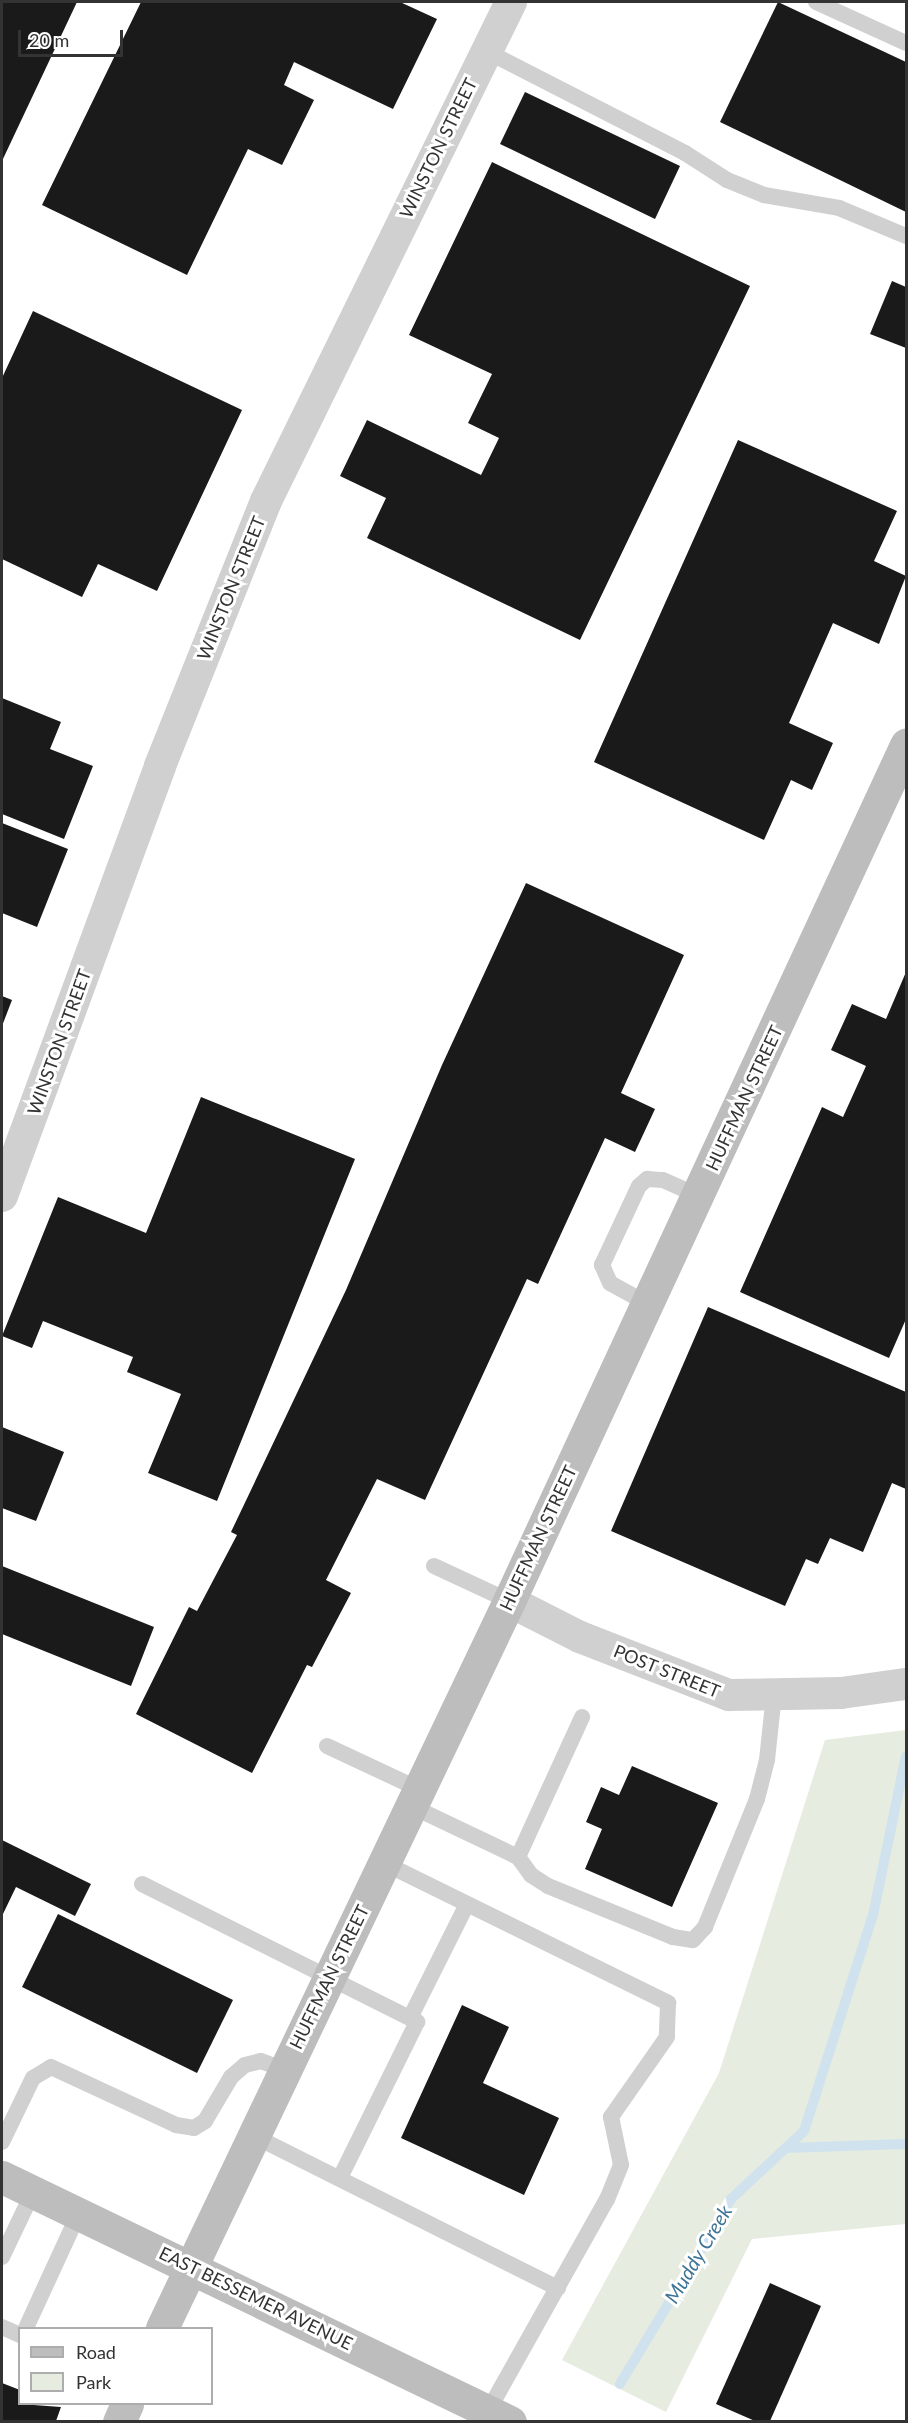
<!DOCTYPE html>
<style>
body{margin:0}
#map{position:relative;width:908px;height:2423px;overflow:hidden;background:#fff;font-family:Lato,sans-serif}
div>[style]{position:absolute}
[style*='--x']{left:calc(var(--x)*1px);top:calc(var(--y)*1px);width:calc(var(--w)*1px);rotate:calc(var(--a)*1deg)}
.green>*{inset:0;background:#e6ecdf}
.stream>*{height:10px;margin:-5px;padding:0 5px;transform-origin:5px;border-radius:5px;background:#cfe2ee}
.building>*{inset:0;background:#1a1a1a}
.lane>*{height:16px;margin:-8px;padding:0 8px;transform-origin:8px;border-radius:8px;background:#d0d0d0}
.street>*{height:32px;margin:-16px;padding:0 16px;transform-origin:16px;border-radius:16px;background:#d0d0d0}
.secondary>*{height:33px;margin:-16.5px;padding:0 16.5px;transform-origin:16.5px;border-radius:16.5px;background:#bdbdbd}
span{translate:-50% -50%;white-space:nowrap;text-align:center;line-height:1.15;-webkit-text-stroke:6px #fff;paint-order:stroke}
.street-label{font-size:18px;color:#333}
.water-label{font-size:20px;color:#3f7597;font-style:italic}
.frame{position:absolute;inset:0;border:3px solid #333;pointer-events:none}
.legend{position:absolute;left:18px;top:2327px;width:195px;height:78px;box-sizing:border-box;background:#fff;border:2px solid #adadad;margin:0;padding:8px 10px;list-style:none;font-size:18px;color:#333}
.legend li{display:flex;align-items:center;gap:12px;height:30px}
.legend b{width:30px;border:2px solid #adadad}
.scale{position:absolute;left:18px;top:30px;width:105px;height:27px;box-sizing:border-box;border:3px solid #333;border-top:0;padding-left:8px;font-size:18px;line-height:21px;white-space:nowrap;color:#333;-webkit-text-stroke:4px #fff;paint-order:stroke}
</style>
<div id="map">
<div class="green">
<i style="clip-path:polygon(906px 1730px,906px 2224px,752px 2239px,666px 2412px,562px 2360px,719px 2073px,825px 1740px)"></i>
</div>
<div class="stream">
<i style="--x:786;--y:2148;--w:120;--a:-1.9"></i>
<i style="--x:620;--y:2384;--w:216;--a:-59"></i>
<i style="--x:731;--y:2199;--w:100;--a:-43"></i>
<i style="--x:804;--y:2131;--w:227;--a:-72.3"></i>
<i style="--x:873;--y:1915;--w:162;--a:-78.3"></i>
</div>
<div class="building">
<i style="clip-path:polygon(2px 2px,77px 2px,2px 161px)"></i>
<i style="clip-path:polygon(141px 2px,400px 2px,437px 19px,393px 109px,294px 62px,284px 85px,314px 100px,282px 165px,248px 149px,187px 275px,42px 205px)"></i>
<i style="clip-path:polygon(778px 2px,906px 62px,906px 212px,720px 122px)"></i>
<i style="clip-path:polygon(525px 92px,680px 166px,655px 219px,500px 144px)"></i>
<i style="clip-path:polygon(492px 162px,750px 286px,580px 640px,367px 538px,386px 498px,340px 476px,367px 420px,481px 475px,499px 438px,468px 423px,492px 374px,409px 335px)"></i>
<i style="clip-path:polygon(892px 281px,906px 287px,906px 348px,870px 334px)"></i>
<i style="clip-path:polygon(33px 311px,242px 410px,157px 591px,98px 564px,82px 597px,2px 559px,2px 378px)"></i>
<i style="clip-path:polygon(738px 440px,897px 511px,874px 561px,906px 576px,879px 644px,833px 623px,789px 723px,833px 743px,812px 790px,791px 780px,764px 840px,594px 762px)"></i>
<i style="clip-path:polygon(2px 698px,61px 722px,50px 749px,93px 766px,64px 839px,2px 814px)"></i>
<i style="clip-path:polygon(2px 823px,68px 849px,37px 927px,2px 913px)"></i>
<i style="clip-path:polygon(526px 883px,684px 955px,621px 1093px,655px 1109px,635px 1152px,605px 1138px,538px 1284px,527px 1279px,425px 1500px,377px 1479px,326px 1580px,351px 1593px,312px 1667px,307px 1665px,252px 1773px,136px 1714px,189px 1607px,197px 1611px,237px 1535px,231px 1532px,346px 1290px,442px 1065px)"></i>
<i style="clip-path:polygon(906px 972px,906px 1319px,889px 1358px,740px 1292px,822px 1107px,843px 1117px,866px 1066px,831px 1050px,852px 1004px,886px 1019px)"></i>
<i style="clip-path:polygon(2px 996px,12px 1000px,2px 1026px)"></i>
<i style="clip-path:polygon(201px 1097px,355px 1159px,217px 1501px,148px 1473px,181px 1394px,127px 1372px,133px 1357px,43px 1321px,32px 1348px,2px 1336px,58px 1197px,146px 1233px)"></i>
<i style="clip-path:polygon(708px 1307px,906px 1392px,906px 1489px,892px 1483px,863px 1552px,830px 1538px,818px 1564px,806px 1559px,785px 1606px,611px 1531px)"></i>
<i style="clip-path:polygon(2px 1427px,64px 1452px,36px 1521px,2px 1508px)"></i>
<i style="clip-path:polygon(2px 1566px,154px 1627px,131px 1686px,2px 1634px)"></i>
<i style="clip-path:polygon(632px 1766px,718px 1803px,672px 1907px,585px 1869px,602px 1829px,586px 1822px,601px 1787px,619px 1795px)"></i>
<i style="clip-path:polygon(2px 1840px,91px 1884px,75px 1916px,16px 1887px,2px 1916px)"></i>
<i style="clip-path:polygon(58px 1914px,233px 2000px,197px 2073px,22px 1987px)"></i>
<i style="clip-path:polygon(462px 2005px,509px 2027px,483px 2083px,559px 2118px,524px 2195px,401px 2138px)"></i>
<i style="clip-path:polygon(770px 2283px,821px 2306px,770px 2421px,755px 2421px,716px 2404px)"></i>
<i style="clip-path:polygon(2px 2383px,20px 2390px,20px 2404px,61px 2407px,56px 2421px,2px 2421px)"></i>
</div>
<div class="lane">
<i style="--x:816;--y:2;--w:99;--a:24.5"></i>
<i style="--x:486;--y:51;--w:224;--a:27.1"></i>
<i style="--x:685;--y:153;--w:50;--a:32.7"></i>
<i style="--x:727;--y:180;--w:40;--a:22"></i>
<i style="--x:764;--y:195;--w:76;--a:9.8"></i>
<i style="--x:839;--y:208;--w:73;--a:22.7"></i>
<i style="--x:648;--y:1304;--w:43;--a:-151.1"></i>
<i style="--x:610;--y:1283;--w:20;--a:-114"></i>
<i style="--x:602;--y:1265;--w:87;--a:-64.9"></i>
<i style="--x:639;--y:1186;--w:11;--a:-41"></i>
<i style="--x:647;--y:1179;--w:16;--a:4"></i>
<i style="--x:663;--y:1180;--w:39;--a:24"></i>
<i style="--x:434;--y:1566;--w:83;--a:25"></i>
<i style="--x:327;--y:1746;--w:102;--a:25.1"></i>
<i style="--x:411;--y:1806;--w:119;--a:25.5"></i>
<i style="--x:518;--y:1857;--w:22;--a:54"></i>
<i style="--x:531;--y:1875;--w:20;--a:33"></i>
<i style="--x:548;--y:1886;--w:135;--a:22.2"></i>
<i style="--x:673;--y:1937;--w:20;--a:9"></i>
<i style="--x:693;--y:1940;--w:18;--a:-47"></i>
<i style="--x:705;--y:1927;--w:138;--a:-67.9"></i>
<i style="--x:757;--y:1799;--w:40;--a:-75.6"></i>
<i style="--x:767;--y:1760;--w:66;--a:-83.9"></i>
<i style="--x:518;--y:1857;--w:154;--a:-65.4"></i>
<i style="--x:384;--y:1863;--w:317;--a:26.2"></i>
<i style="--x:668;--y:2003;--w:34;--a:92"></i>
<i style="--x:667;--y:2037;--w:98;--a:125"></i>
<i style="--x:611;--y:2117;--w:49;--a:78.2"></i>
<i style="--x:621;--y:2165;--w:37;--a:112"></i>
<i style="--x:607;--y:2199;--w:248;--a:119.3"></i>
<i style="--x:142;--y:1884;--w:308;--a:26.6"></i>
<i style="--x:417;--y:2022;--w:174;--a:116.3"></i>
<i style="--x:410;--y:2018;--w:127;--a:-63.4"></i>
<i style="--x:254;--y:2136;--w:340;--a:26.6"></i>
<i style="--x:2;--y:2142;--w:71;--a:-64.2"></i>
<i style="--x:33;--y:2078;--w:21;--a:-31"></i>
<i style="--x:51;--y:2067;--w:138;--a:24.9"></i>
<i style="--x:176;--y:2125;--w:18;--a:9"></i>
<i style="--x:194;--y:2128;--w:13;--a:-32"></i>
<i style="--x:205;--y:2121;--w:51;--a:-59.4"></i>
<i style="--x:231;--y:2077;--w:18;--a:-41"></i>
<i style="--x:245;--y:2065;--w:16;--a:-14"></i>
<i style="--x:261;--y:2061;--w:26;--a:21"></i>
<i style="--x:2;--y:2257;--w:72;--a:-64.5"></i>
<i style="--x:2;--y:2327;--w:20;--a:24"></i>
<i style="--x:26;--y:2328;--w:127;--a:-65.3"></i>
</div>
<div class="street">
<i style="--x:2;--y:1196;--w:458;--a:-69.8"></i>
<i style="--x:160;--y:766;--w:285;--a:-68.2"></i>
<i style="--x:266;--y:501;--w:556;--a:-63.85"></i>
<i style="--x:509;--y:1601;--w:80;--a:26.9"></i>
<i style="--x:580;--y:1637;--w:160;--a:21.3"></i>
<i style="--x:729;--y:1695;--w:112;--a:-1"></i>
<i style="--x:841;--y:1693;--w:66;--a:-7.9"></i>
</div>
<div class="secondary">
<i style="--x:2;--y:2177;--w:564;--a:25.75"></i>
<i style="--x:162;--y:2328;--w:806;--a:-64.48"></i>
<i style="--x:509;--y:1601;--w:944;--a:-65.12"></i>
<i style="--x:119;--y:2422;--w:20;--a:-66"></i>
</div>
<div class="street-label">
<span style="left:438px;top:148px;rotate:-64deg">WINSTON STREET</span>
<span style="left:231px;top:588px;rotate:-68deg">WINSTON STREET</span>
<span style="left:59px;top:1042px;rotate:-70deg">WINSTON STREET</span>
<span style="left:744px;top:1098px;rotate:-65deg">HUFFMAN STREET</span>
<span style="left:538px;top:1538px;rotate:-65deg">HUFFMAN STREET</span>
<span style="left:667px;top:1671px;rotate:22deg">POST STREET</span>
<span style="left:329px;top:1977px;rotate:-64deg">HUFFMAN STREET</span>
<span style="left:256px;top:2298px;rotate:26deg">EAST BESSEMER AVENUE</span>
</div>
<div class="water-label">
<span style="left:698px;top:2254px;rotate:-59deg">Muddy Creek</span>
</div>
<div class="frame"></div>
<ul class="legend">
<li><b style="height:8px;background:#bdbdbd"></b>Road</li>
<li><b style="height:16px;background:#e6ecdf"></b>Park</li>
</ul>
<div class="scale">20 m</div>
</div>
